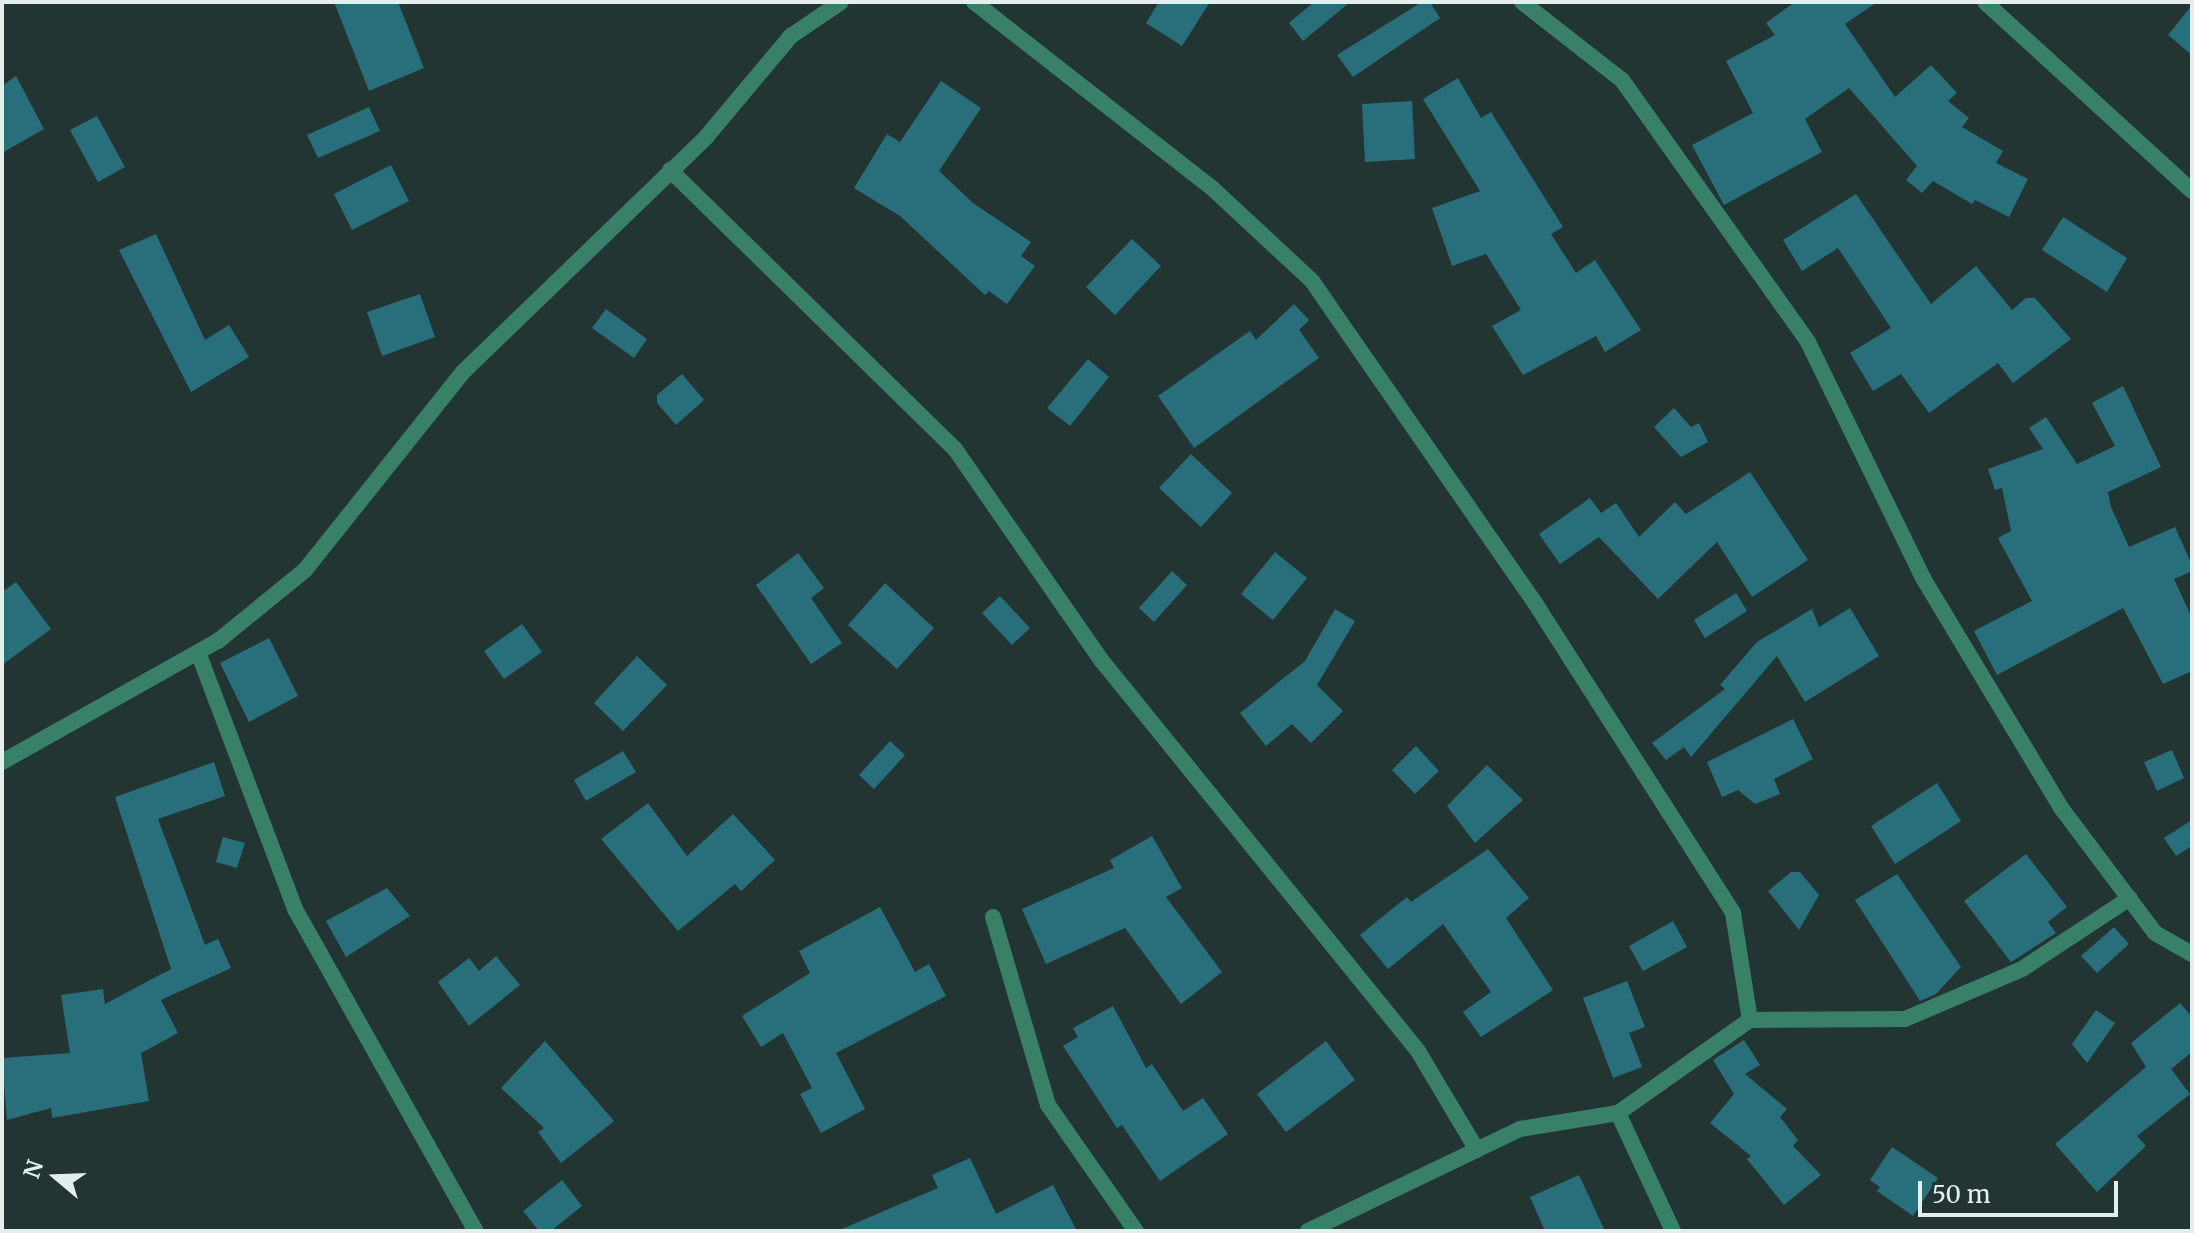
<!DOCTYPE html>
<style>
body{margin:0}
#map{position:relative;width:2194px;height:1233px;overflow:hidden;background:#233533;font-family:Merriweather,serif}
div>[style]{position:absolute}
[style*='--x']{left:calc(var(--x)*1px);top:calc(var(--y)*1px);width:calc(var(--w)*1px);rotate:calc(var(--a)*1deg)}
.building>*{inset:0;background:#286f7b}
.minor>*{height:16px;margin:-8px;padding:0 8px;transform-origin:8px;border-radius:8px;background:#398068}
span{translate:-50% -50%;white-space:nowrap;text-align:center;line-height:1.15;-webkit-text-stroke:6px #233533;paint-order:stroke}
.frame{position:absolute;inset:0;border:4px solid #e4eeed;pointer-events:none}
.north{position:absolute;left:16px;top:1137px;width:80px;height:80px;-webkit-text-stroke:6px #233533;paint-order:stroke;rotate:289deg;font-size:22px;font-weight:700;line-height:32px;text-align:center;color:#e4eeed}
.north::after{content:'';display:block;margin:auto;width:28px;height:36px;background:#e4eeed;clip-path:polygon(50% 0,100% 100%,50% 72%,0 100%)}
.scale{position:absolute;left:1918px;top:1181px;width:200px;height:36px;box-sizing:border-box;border:4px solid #e4eeed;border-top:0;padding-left:10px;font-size:24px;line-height:28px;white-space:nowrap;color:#e4eeed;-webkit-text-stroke:6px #233533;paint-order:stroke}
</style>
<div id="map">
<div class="building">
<i style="clip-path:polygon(334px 2px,398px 2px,424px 68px,369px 91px)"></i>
<i style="clip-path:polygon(1159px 2px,1210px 2px,1182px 46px,1146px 23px)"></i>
<i style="clip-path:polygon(1314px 2px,1350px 2px,1303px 41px,1289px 23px)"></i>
<i style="clip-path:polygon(1422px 2px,1430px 2px,1440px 18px,1353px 77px,1337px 55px)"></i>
<i style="clip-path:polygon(1795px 2px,1877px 2px,1845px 24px,1895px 97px,1931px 65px,1957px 93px,1948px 101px,1969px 118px,1962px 127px,2003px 151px,1996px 163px,2028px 179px,2009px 217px,1975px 200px,1972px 204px,1933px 181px,1922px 193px,1906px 180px,1917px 166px,1849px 88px,1805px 119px,1822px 152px,1724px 205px,1692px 145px,1753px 113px,1726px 61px,1775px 35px,1766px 23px)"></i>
<i style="clip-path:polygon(2192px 5px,2192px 55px,2168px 35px)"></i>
<i style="clip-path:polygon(16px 76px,44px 129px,2px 153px,2px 86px)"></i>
<i style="clip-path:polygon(1458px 78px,1481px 118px,1491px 112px,1563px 227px,1551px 234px,1576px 273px,1595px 260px,1641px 330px,1605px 352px,1596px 336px,1523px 375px,1492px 326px,1521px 310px,1486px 254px,1452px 266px,1432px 208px,1480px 191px,1423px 99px)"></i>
<i style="clip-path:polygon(941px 81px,981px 108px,939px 171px,973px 203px,1031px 242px,1021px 256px,1035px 266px,1007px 304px,989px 291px,985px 295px,900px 216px,854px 188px,887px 134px,900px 142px)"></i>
<i style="clip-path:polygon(1412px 101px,1415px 159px,1365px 162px,1362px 104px)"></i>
<i style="clip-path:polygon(369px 107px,380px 131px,318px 158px,307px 135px)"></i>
<i style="clip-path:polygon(97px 116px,125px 167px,98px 182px,70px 130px)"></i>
<i style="clip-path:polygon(391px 165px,409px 201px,352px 230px,334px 194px)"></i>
<i style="clip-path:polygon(1856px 194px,1931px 304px,1976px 266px,2012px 310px,2026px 298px,2035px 298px,2071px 339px,2013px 383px,1998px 363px,1929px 413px,1901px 374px,1873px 391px,1850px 353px,1891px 328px,1838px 248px,1802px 271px,1783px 240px)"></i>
<i style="clip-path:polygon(2063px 217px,2127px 258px,2107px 292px,2042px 250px)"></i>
<i style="clip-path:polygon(156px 234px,205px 340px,229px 325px,249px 357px,191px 392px,119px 250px)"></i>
<i style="clip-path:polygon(1132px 239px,1161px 266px,1115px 315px,1086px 287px)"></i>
<i style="clip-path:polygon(420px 294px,435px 337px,382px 356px,367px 312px)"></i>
<i style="clip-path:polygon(1294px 304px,1309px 320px,1299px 330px,1319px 358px,1194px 448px,1158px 396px,1250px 331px,1256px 340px)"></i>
<i style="clip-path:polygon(606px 309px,647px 339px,634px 358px,592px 328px)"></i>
<i style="clip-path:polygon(1088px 359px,1109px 377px,1070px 426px,1047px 408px)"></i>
<i style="clip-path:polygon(682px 374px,704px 400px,676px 425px,657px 403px,657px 395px)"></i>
<i style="clip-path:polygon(2123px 386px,2161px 467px,2108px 492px,2111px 507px,2129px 547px,2175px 527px,2192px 565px,2192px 571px,2174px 579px,2192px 618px,2192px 671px,2163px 684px,2123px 608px,1997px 675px,1974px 631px,2032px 601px,1998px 538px,2011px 531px,2002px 488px,1995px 490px,1988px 469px,2043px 449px,2029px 428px,2046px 417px,2077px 464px,2115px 446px,2092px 403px)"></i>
<i style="clip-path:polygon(1674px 408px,1691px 427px,1699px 423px,1708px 442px,1681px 457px,1654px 427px)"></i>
<i style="clip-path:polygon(1191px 454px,1232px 493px,1201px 527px,1159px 488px)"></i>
<i style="clip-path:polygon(1750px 472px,1808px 560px,1752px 597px,1717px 542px,1658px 599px,1599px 537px,1560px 564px,1539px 534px,1590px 498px,1601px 513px,1616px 503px,1639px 537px,1675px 502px,1686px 514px)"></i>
<i style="clip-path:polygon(1275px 552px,1307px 578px,1273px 620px,1241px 594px)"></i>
<i style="clip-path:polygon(798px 553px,824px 588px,811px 598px,842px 643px,811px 664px,756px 585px)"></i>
<i style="clip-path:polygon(1172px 571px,1187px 585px,1154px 622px,1139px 608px)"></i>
<i style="clip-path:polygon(16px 582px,51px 629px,2px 665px,2px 592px)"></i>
<i style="clip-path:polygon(885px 583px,934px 628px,897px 669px,848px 625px)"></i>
<i style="clip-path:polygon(1736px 593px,1747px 611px,1705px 638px,1694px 620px)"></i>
<i style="clip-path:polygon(1000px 596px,1030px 628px,1012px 645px,982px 613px)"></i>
<i style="clip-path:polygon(1850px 608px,1879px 656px,1805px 702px,1777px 656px,1691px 757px,1684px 747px,1666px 760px,1652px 743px,1725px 689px,1720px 685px,1757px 642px,1812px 609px,1819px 627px)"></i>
<i style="clip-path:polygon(1335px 609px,1355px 621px,1317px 685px,1343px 711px,1311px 743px,1292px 724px,1266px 746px,1240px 713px,1305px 661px)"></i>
<i style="clip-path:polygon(522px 624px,542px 652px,504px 679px,484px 651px)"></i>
<i style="clip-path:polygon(269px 638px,298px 696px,249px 722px,220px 663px)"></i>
<i style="clip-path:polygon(637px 656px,667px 685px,623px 731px,594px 703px)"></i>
<i style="clip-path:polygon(1793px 719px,1813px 759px,1774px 779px,1780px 794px,1755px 804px,1738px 790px,1722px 797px,1707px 762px)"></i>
<i style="clip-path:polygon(890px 741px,905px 755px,874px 789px,859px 775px)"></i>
<i style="clip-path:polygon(1416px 746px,1439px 771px,1415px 794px,1392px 770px)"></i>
<i style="clip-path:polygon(2172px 750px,2184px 778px,2157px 791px,2144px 762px)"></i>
<i style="clip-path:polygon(623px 751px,636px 772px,586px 801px,574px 780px)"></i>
<i style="clip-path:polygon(214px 762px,225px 796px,158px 819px,205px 945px,218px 939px,231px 968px,161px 1000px,178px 1033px,141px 1053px,149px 1101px,52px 1118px,51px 1108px,7px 1120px,2px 1058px,70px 1053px,61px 995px,103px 989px,105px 1004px,171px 969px,115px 797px)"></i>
<i style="clip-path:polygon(1487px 765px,1523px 800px,1475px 843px,1447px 806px)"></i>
<i style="clip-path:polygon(1937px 783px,1961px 821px,1895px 864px,1871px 826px)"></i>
<i style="clip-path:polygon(648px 803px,687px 856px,733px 814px,775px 860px,741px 891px,735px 884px,678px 931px,601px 839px)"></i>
<i style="clip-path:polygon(2192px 820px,2192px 846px,2176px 856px,2164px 838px)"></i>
<i style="clip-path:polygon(1152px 836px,1182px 888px,1166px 897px,1222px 972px,1181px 1004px,1125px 928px,1046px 964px,1022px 909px,1114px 868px,1110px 860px)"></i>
<i style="clip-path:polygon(223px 837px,245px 843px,237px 868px,216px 862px)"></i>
<i style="clip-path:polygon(1488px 849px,1529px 898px,1506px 918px,1553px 990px,1481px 1037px,1463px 1012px,1491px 992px,1443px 924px,1388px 969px,1360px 935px,1407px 897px,1411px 902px)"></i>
<i style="clip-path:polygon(2026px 854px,2067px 907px,2048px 922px,2056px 933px,2011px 962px,1964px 901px)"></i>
<i style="clip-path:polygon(1791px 872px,1800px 872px,1819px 895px,1799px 930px,1768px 891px)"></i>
<i style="clip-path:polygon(1897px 874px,1961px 967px,1936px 994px,1920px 1001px,1855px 900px)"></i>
<i style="clip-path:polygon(387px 888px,410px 916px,346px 957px,326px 921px)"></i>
<i style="clip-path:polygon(880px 907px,915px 972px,929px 964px,946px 996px,836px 1053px,865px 1109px,821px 1133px,800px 1094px,812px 1088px,783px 1033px,761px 1047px,742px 1016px,810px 973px,799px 951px)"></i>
<i style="clip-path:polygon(1673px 921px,1687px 947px,1643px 971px,1629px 946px)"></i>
<i style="clip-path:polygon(2114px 927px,2129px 944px,2097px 973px,2081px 956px)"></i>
<i style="clip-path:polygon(496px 956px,520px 985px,469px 1026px,438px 982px,469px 958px,479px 971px)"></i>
<i style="clip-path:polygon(1627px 981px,1645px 1027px,1629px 1033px,1642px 1067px,1613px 1078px,1583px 998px)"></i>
<i style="clip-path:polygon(2180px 1003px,2192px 1017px,2192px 1052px,2171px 1069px,2190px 1094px,2137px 1136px,2146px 1146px,2097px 1192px,2055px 1144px,2146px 1067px,2131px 1043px)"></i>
<i style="clip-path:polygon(1113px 1006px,1146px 1068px,1152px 1064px,1183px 1111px,1203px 1098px,1228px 1134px,1160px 1181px,1122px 1125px,1117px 1128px,1063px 1046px,1078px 1037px,1073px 1028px)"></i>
<i style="clip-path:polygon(2096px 1010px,2115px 1023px,2087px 1063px,2072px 1044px)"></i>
<i style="clip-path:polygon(1744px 1040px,1760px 1065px,1745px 1074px,1787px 1109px,1780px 1117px,1798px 1140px,1793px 1146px,1821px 1175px,1784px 1205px,1747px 1159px,1751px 1156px,1710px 1123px,1734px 1094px,1713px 1060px)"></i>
<i style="clip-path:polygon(545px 1041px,614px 1121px,561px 1163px,538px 1132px,544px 1128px,501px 1088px)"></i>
<i style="clip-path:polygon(1326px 1041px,1355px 1080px,1286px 1132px,1257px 1094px)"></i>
<i style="clip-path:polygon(1892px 1147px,1938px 1178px,1913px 1216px,1877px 1191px,1880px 1187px,1870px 1180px)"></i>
<i style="clip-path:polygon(970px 1158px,996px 1214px,1053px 1185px,1077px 1231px,837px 1231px,938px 1188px,932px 1175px)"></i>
<i style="clip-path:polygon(1579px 1175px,1605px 1231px,1545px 1231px,1530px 1197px)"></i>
<i style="clip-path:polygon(562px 1180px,582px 1206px,551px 1231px,539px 1231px,523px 1211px)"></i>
</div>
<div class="minor">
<i style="--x:974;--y:2;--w:302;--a:38"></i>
<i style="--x:1212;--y:188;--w:137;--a:42.9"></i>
<i style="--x:1312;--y:281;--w:392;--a:55.3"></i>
<i style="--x:1535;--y:603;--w:368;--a:57.4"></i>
<i style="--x:1733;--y:913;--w:108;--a:81"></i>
<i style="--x:1522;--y:2;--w:127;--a:38"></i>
<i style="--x:1622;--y:80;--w:321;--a:54.6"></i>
<i style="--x:1808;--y:342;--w:263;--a:64"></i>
<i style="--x:1923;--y:578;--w:270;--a:59"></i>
<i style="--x:2062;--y:809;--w:155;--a:53.1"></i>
<i style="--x:2155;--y:933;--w:43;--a:29.6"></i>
<i style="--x:1985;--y:2;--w:280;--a:42.4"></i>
<i style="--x:670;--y:170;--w:399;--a:44.4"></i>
<i style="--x:955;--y:449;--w:258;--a:55.3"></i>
<i style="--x:1102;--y:661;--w:502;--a:50.98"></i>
<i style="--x:1418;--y:1051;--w:115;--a:59.2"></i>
<i style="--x:198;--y:652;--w:275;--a:69.3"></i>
<i style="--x:295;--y:909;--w:369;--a:60.7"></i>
<i style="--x:2;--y:762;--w:248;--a:-29.3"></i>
<i style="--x:218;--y:641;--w:112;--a:-39.2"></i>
<i style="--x:305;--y:570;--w:252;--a:-51.4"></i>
<i style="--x:462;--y:373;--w:341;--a:-44"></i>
<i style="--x:707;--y:136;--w:131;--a:-50"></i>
<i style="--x:791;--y:36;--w:60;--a:-34.2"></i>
<i style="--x:993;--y:917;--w:196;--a:73.7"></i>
<i style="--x:1048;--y:1105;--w:154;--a:55.1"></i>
<i style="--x:1618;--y:1113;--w:130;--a:65"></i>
<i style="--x:1308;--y:1231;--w:235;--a:-25.7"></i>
<i style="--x:1520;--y:1129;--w:99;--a:-9.3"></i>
<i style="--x:1618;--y:1113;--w:161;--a:-35.2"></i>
<i style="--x:1750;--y:1020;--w:155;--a:-0.4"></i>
<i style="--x:1905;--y:1019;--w:127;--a:-23.1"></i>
<i style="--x:2022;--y:969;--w:129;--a:-33.3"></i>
</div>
<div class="frame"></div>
<div class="north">N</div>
<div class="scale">50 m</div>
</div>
